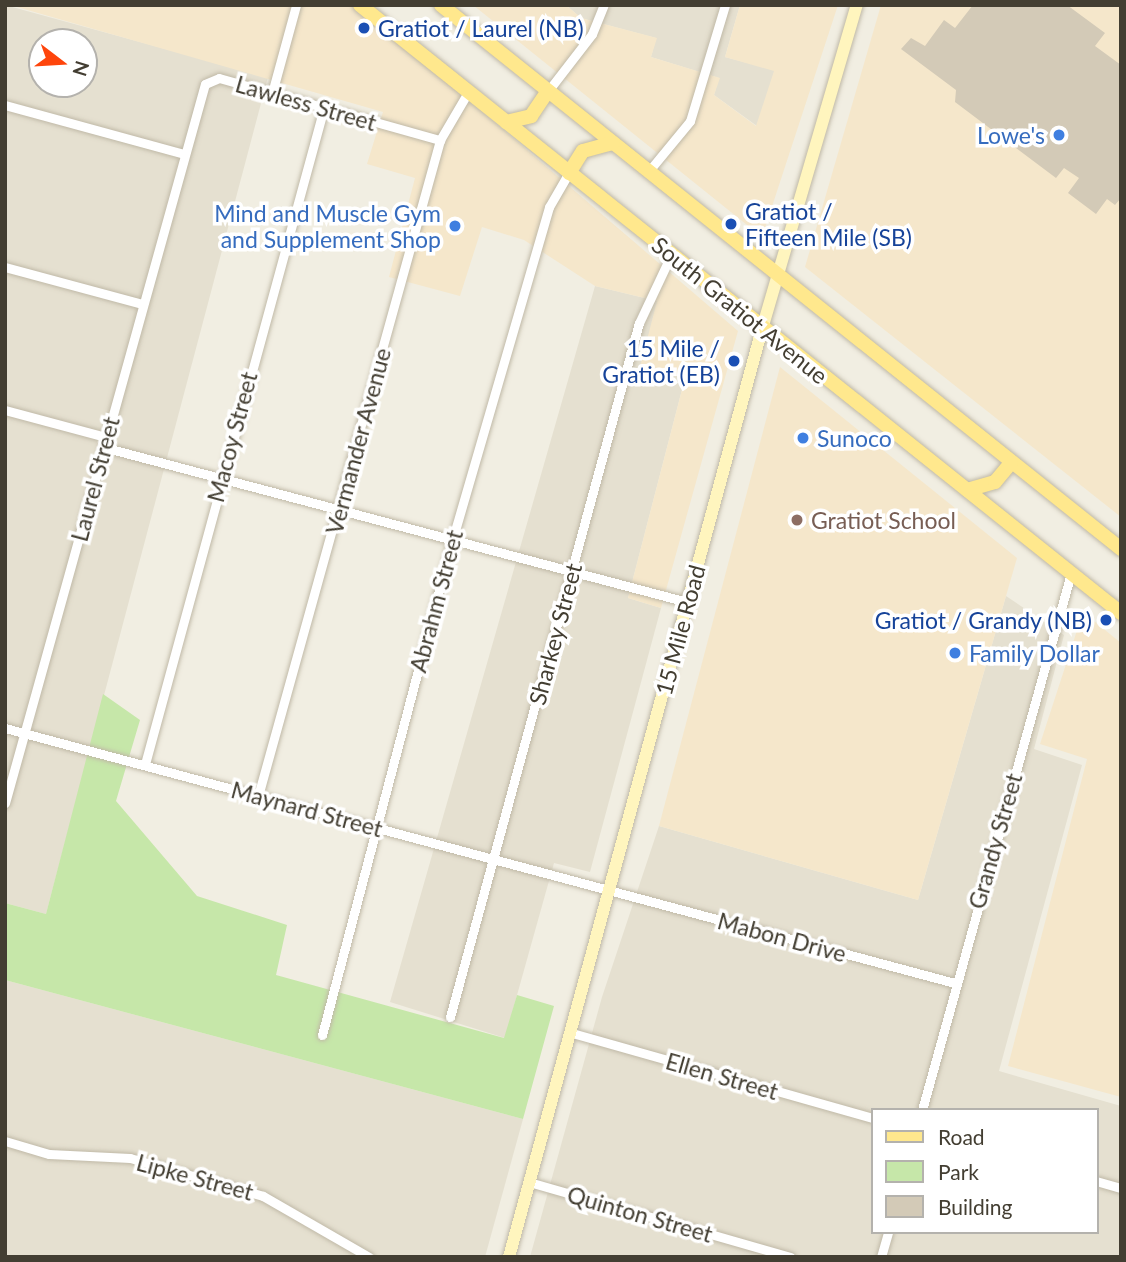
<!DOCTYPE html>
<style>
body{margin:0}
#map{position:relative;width:1126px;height:1262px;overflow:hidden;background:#f1eee2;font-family:Lato,sans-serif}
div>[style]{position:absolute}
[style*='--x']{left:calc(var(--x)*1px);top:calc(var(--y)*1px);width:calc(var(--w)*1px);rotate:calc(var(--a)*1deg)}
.residential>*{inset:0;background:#e5e0d0}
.commercial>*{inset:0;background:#f5e7cb}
.green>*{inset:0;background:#c6e7a9}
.building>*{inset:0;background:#d3cab7}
.roads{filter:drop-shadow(0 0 2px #c0b9a7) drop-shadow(0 0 2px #c0b9a7)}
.minor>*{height:9px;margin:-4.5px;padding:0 4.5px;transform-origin:4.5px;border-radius:4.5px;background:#fff}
.secondary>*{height:12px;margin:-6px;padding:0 6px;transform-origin:6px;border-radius:6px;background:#fff5be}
.primary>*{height:14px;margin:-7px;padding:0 7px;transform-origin:7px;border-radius:7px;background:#ffe88d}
.dots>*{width:19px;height:19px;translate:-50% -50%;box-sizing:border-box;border:4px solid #fff;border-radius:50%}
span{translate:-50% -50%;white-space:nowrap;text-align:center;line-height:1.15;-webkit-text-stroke:7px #fff;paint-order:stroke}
.transit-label{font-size:23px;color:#164399}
.left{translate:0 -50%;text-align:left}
.right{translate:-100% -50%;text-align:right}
.street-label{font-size:23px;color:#433e32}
.shop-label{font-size:23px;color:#366cbe}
.education-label{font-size:23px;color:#785e54}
.frame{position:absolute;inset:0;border:7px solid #433e32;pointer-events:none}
.legend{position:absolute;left:871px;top:1108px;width:228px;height:126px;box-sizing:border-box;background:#fff;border:2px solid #b4b2ad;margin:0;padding:9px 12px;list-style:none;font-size:21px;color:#433e32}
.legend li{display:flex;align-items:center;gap:14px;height:35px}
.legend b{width:35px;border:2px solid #b4b2ad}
.north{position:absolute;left:28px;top:28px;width:70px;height:70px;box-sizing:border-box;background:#fff;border:2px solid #b4b2ad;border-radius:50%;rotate:107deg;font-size:19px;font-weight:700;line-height:28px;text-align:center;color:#433e32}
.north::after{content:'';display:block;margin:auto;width:24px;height:32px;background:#fe450c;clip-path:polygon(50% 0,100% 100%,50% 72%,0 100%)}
</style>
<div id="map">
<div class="residential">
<i style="clip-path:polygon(evenodd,5px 5px,268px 77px,46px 914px,5px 903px,5px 5px,42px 42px,84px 42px,84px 84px,42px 84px,42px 42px)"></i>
<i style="clip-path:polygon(566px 5px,740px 5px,725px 57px,775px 70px,757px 126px,714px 95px,719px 78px,651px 57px,656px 38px,581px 18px)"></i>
<i style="clip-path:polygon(595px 286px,657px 301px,685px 378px,628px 598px,661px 608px,590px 872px,554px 863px,505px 1038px,390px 1002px)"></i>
<i style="clip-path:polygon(evenodd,1006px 596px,1064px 635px,1034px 749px,1082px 765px,999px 1071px,1121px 1106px,1121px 1257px,530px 1257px,602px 997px,659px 826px,918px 900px,1006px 596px,872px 1110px,1096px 1110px,1096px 1232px,872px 1232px,872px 1110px)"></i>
<i style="clip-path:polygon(5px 980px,523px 1119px,485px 1257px,5px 1257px)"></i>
</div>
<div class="commercial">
<i style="clip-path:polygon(10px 5px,358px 5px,738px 331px,661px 608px,628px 598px,685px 378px,640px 367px,657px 301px,595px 286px,524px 240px,482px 227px,460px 296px,389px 277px,415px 178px,367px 164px,383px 112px)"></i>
<i style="clip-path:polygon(473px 5px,566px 5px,581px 18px,657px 38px,651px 57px,720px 78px,714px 95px,756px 126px,774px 71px,725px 57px,740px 5px,838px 5px,762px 237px)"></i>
<i style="clip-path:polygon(881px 5px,1121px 5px,1121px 517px,805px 267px)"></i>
<i style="clip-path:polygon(780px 367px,1017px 558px,918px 900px,659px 826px)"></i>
<i style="clip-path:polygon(1083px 612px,1121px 643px,1121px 1097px,1008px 1066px,1087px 759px,1040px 744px)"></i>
</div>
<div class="green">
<i style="clip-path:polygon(103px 694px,140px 720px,116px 801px,197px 896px,287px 925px,276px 975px,504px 1038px,517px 995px,554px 1006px,523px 1119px,5px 980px,5px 903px,46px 914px)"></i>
</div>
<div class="building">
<i style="clip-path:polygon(973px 5px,1067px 5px,1105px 33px,1095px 46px,1121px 65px,1121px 198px,1115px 205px,1107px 199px,1096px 214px,1068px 193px,1079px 178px,1064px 168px,1056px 178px,955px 102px,956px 90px,901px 49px,911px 38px,925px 46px,944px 20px,955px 28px)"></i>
</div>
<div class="roads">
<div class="minor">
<i style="--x:548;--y:91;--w:72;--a:-52.3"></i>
<i style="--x:592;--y:34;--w:31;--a:-68"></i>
<i style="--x:272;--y:93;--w:91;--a:-74.7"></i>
<i style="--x:5;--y:105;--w:186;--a:15.3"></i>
<i style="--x:648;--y:172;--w:66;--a:-50.5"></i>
<i style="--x:690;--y:121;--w:121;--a:-73.2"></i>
<i style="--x:5;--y:267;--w:142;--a:15.1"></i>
<i style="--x:5;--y:410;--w:105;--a:15"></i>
<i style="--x:103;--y:447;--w:604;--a:14.86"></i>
<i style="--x:5;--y:728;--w:984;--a:15.03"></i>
<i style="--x:145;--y:764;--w:677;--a:-74.75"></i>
<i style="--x:258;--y:796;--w:681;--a:-74.49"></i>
<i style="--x:440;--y:140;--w:56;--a:-59.7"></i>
<i style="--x:5;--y:803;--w:746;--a:-74.46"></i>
<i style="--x:205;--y:84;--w:15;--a:-23"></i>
<i style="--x:219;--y:78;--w:230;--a:15.7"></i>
<i style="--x:450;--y:1017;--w:719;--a:-74.77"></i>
<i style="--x:639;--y:323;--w:75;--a:-64.8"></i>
<i style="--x:572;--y:1033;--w:312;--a:15.8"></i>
<i style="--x:322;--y:1035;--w:511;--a:-75.26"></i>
<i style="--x:452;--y:541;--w:348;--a:-73.8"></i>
<i style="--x:549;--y:207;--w:39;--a:-60"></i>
<i style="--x:922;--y:1110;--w:557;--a:-74.49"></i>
<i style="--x:5;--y:1141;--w:46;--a:16.5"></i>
<i style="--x:49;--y:1154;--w:81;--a:2.8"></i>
<i style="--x:130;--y:1158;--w:138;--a:15.9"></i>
<i style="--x:263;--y:1196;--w:122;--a:29.9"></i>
<i style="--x:1096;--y:1181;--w:26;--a:16"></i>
<i style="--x:529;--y:1182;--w:272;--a:16"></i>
<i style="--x:881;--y:1257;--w:26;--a:-74"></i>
</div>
<div class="secondary">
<i style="--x:509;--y:1257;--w:962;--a:-74.75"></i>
<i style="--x:762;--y:329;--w:338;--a:-73.7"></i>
</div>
<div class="primary">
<i style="--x:360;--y:5;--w:974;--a:38.62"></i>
<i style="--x:441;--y:5;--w:871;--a:38.66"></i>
<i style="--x:506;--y:122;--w:26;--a:-13"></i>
<i style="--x:531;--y:116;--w:30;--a:-56"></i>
<i style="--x:569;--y:173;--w:26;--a:-58"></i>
<i style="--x:583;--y:151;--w:31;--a:-15"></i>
<i style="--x:967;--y:490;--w:29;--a:-16"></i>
<i style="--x:995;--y:482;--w:25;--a:-50"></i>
</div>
</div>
<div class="dots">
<i style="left:364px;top:28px;background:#1a4fb4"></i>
<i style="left:1059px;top:135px;background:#3f7fe0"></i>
<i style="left:731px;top:224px;background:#1a4fb4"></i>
<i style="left:455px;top:226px;background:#3f7fe0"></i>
<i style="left:734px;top:361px;background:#1a4fb4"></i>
<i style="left:803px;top:438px;background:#3f7fe0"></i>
<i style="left:797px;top:520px;background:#8d6e63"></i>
<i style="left:1106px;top:620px;background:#1a4fb4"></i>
<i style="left:955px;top:653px;background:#3f7fe0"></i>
</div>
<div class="transit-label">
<span class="left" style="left:378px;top:28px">Gratiot / Laurel (NB)</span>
<span class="left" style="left:745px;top:224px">Gratiot /<br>Fifteen Mile (SB)</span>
<span class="right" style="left:720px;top:361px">15 Mile /<br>Gratiot (EB)</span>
<span class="right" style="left:1092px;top:620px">Gratiot / Grandy (NB)</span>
</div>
<div class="street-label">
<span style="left:306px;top:103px;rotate:16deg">Lawless Street</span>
<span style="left:740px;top:310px;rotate:39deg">South Gratiot Avenue</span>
<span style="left:232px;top:437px;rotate:-75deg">Macoy Street</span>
<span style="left:358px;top:441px;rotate:-75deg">Vermander Avenue</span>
<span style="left:95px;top:479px;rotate:-75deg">Laurel Street</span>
<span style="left:436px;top:601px;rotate:-75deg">Abrahm Street</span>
<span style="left:680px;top:630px;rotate:-75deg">15 Mile Road</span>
<span style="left:555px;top:634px;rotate:-75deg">Sharkey Street</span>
<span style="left:307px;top:809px;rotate:15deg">Maynard Street</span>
<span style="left:995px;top:841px;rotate:-74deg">Grandy Street</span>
<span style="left:782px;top:937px;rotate:15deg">Mabon Drive</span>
<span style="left:722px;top:1076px;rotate:16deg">Ellen Street</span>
<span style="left:195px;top:1177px;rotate:15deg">Lipke Street</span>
<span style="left:640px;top:1214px;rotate:16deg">Quinton Street</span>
</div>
<div class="shop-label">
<span class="right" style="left:1045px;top:135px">Lowe's</span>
<span class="right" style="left:441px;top:226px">Mind and Muscle Gym<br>and Supplement Shop</span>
<span class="left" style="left:817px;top:438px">Sunoco</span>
<span class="left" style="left:969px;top:653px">Family Dollar</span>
</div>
<div class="education-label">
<span class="left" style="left:811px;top:520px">Gratiot School</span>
</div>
<div class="frame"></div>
<ul class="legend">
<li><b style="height:9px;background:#ffe88d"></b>Road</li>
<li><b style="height:19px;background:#c6e7a9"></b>Park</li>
<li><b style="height:19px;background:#d3cab7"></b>Building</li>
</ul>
<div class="north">N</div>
</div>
